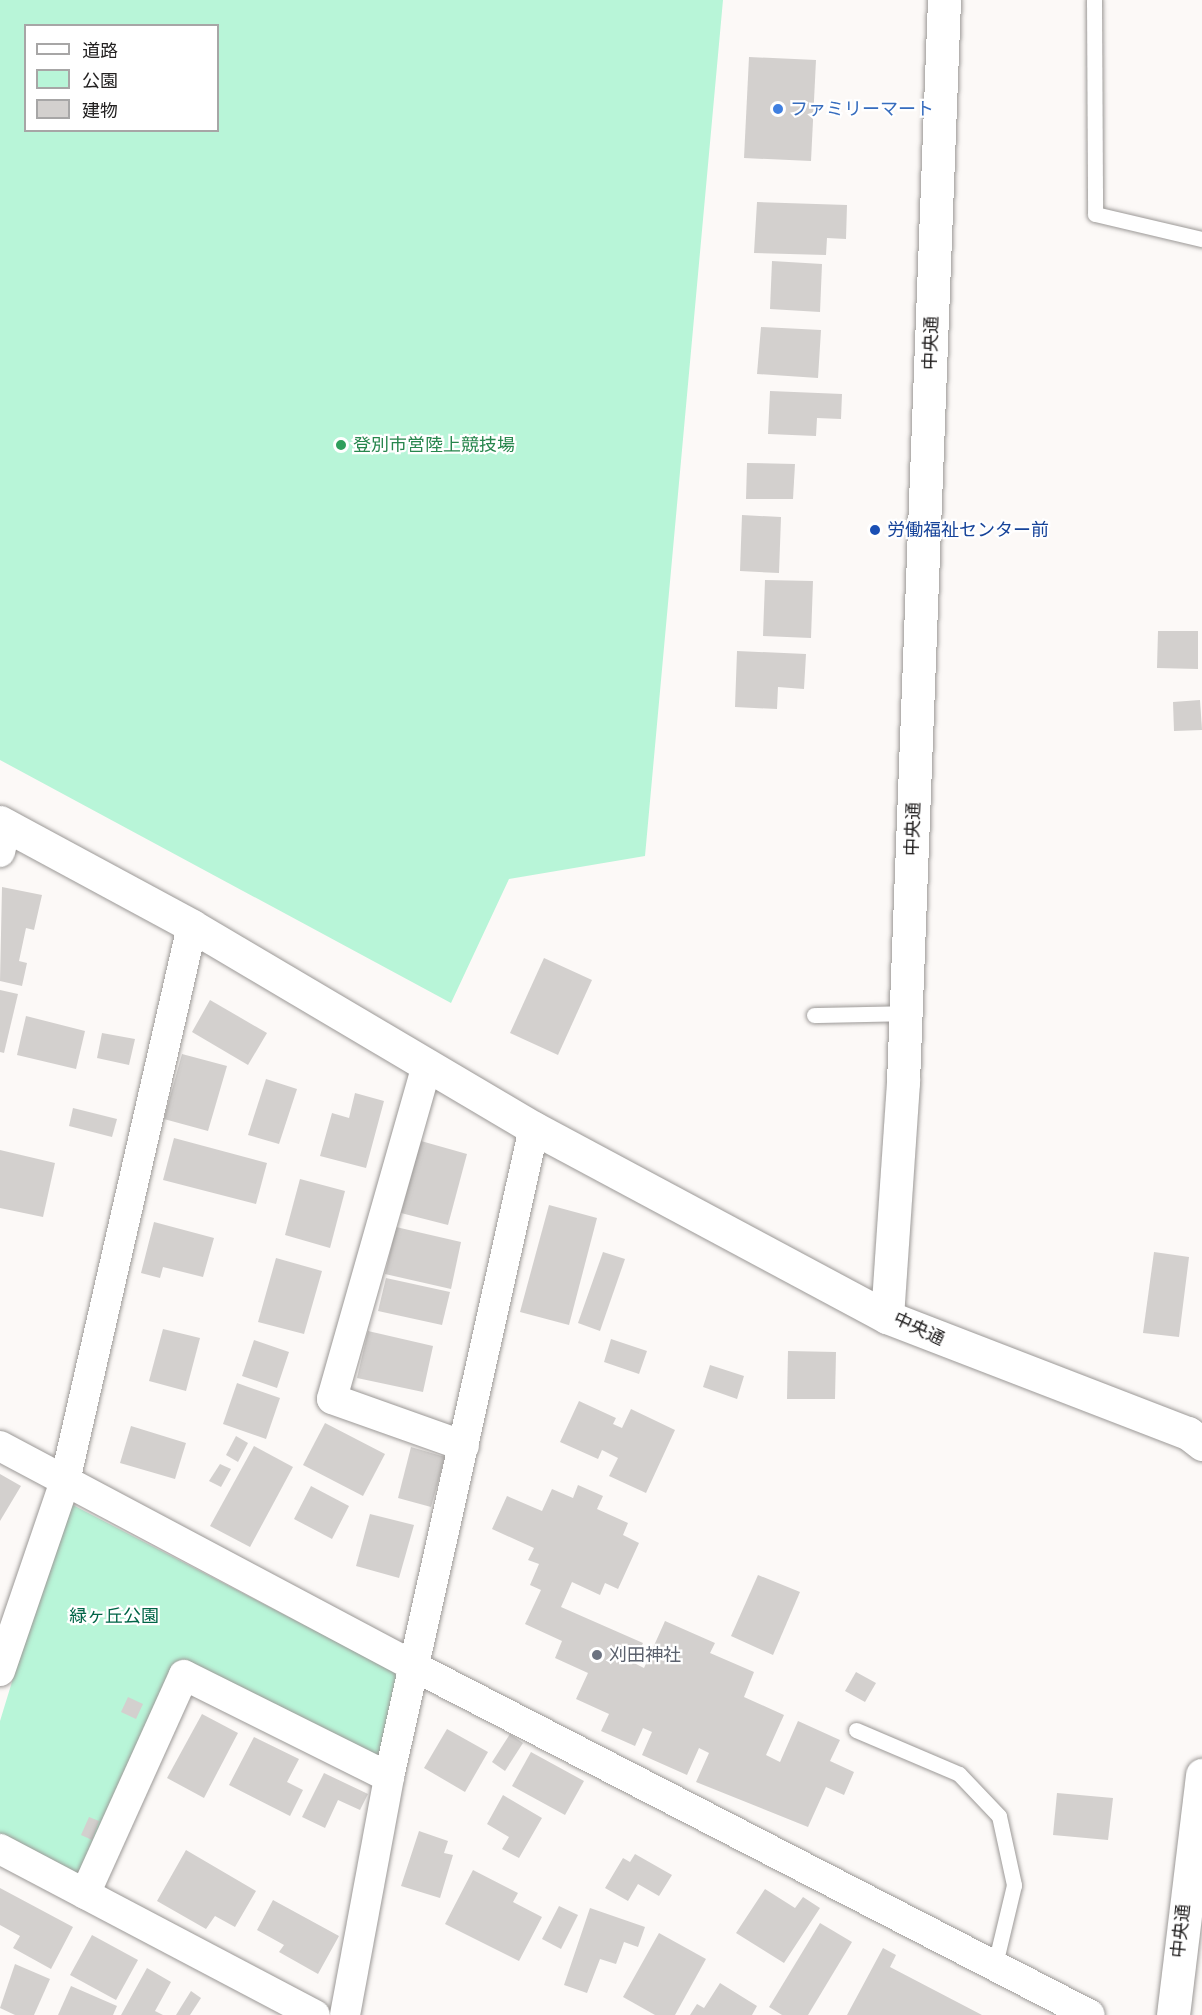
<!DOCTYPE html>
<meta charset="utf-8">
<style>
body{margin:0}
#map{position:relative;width:1202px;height:2015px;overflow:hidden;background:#fcf9f7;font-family:"DM Sans","Noto Sans JP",sans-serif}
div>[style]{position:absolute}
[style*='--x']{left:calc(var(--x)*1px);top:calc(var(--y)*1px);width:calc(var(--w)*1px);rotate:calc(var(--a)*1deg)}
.green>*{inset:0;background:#b8f5d8}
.building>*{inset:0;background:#d3d0ce}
.roads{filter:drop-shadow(0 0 2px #9c9997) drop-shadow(0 0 2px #9c9997)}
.lane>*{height:15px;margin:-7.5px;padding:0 7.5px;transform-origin:7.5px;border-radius:7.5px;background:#fff}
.street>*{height:30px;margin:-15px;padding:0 15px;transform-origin:15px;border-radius:15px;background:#fff}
.secondary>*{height:33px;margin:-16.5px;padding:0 16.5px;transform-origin:16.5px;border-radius:16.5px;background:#fff}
.dots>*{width:16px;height:16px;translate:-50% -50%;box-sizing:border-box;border:3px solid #fff;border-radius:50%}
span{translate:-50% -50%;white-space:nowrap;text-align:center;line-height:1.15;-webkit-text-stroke:4.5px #fff;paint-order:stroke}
.shop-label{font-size:18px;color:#366cbe}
.left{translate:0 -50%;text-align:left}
.street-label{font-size:18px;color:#232121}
.leisure-label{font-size:18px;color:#27864d}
.transit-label{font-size:18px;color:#164399}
.park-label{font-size:18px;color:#016547}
.worship-label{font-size:18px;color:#5b616d}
.legend{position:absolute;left:24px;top:24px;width:195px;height:108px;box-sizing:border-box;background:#fff;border:2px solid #a7a6a6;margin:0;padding:8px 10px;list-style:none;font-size:18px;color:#232121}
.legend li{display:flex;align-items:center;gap:12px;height:30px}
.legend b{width:30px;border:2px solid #a7a6a6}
</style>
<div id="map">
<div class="green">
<i style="clip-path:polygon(evenodd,0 0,723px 0,645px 856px,509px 879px,451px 1003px,0 760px,0 0,26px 26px,218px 26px,218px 130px,26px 130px,26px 26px)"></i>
<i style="clip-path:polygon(67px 1502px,397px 1673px,378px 1767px,177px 1664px,84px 1878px,0 1835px,0 1721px)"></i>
</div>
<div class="building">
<i style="clip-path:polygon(749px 57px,816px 60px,811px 161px,744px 158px)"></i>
<i style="clip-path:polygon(757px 202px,847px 205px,846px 239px,827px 238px,826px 255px,754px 253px)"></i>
<i style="clip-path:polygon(772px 261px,822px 264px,820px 312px,770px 309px)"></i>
<i style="clip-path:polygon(761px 327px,821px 330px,818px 378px,757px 374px)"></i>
<i style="clip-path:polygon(770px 391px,842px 394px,841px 419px,817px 418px,816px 436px,768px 434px)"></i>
<i style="clip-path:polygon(747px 463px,795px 464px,793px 499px,746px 499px)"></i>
<i style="clip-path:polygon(742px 515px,781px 517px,779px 573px,740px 571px)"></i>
<i style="clip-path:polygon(765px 580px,813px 581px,811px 638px,763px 636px)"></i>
<i style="clip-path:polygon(1158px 631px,1198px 631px,1198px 669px,1157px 668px)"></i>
<i style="clip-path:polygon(737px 651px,806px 654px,804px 689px,778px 687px,777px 709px,735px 707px)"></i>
<i style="clip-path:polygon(1200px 700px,1202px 730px,1174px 731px,1173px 702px)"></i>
<i style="clip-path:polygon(2px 887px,42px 895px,34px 930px,26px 928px,19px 961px,27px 963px,22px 986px,0 981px)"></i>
<i style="clip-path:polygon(544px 958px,592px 980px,558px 1055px,510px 1033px)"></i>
<i style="clip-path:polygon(0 990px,18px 994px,4px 1053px,0 1052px)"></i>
<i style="clip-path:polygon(210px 1000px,267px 1033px,248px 1065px,192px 1032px)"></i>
<i style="clip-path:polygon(26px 1016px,85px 1031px,76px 1069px,17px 1055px)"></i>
<i style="clip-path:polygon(102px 1033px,135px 1039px,129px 1065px,97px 1058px)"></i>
<i style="clip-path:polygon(182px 1054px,227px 1066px,208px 1131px,164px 1119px)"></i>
<i style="clip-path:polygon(266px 1079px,297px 1089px,279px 1144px,248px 1135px)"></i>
<i style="clip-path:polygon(355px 1093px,384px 1101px,366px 1168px,320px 1156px,332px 1113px,349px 1118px)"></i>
<i style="clip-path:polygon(73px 1108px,117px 1119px,112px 1137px,69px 1126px)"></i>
<i style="clip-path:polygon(174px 1138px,267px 1163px,256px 1204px,163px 1180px)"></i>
<i style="clip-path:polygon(421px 1141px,467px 1154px,448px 1225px,401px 1213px)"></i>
<i style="clip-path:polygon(0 1150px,55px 1163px,43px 1217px,0 1208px)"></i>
<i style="clip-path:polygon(300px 1179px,345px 1191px,330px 1248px,285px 1235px)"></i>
<i style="clip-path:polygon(549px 1205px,597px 1218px,569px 1325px,520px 1312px)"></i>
<i style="clip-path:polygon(154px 1222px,214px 1238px,203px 1277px,163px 1267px,160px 1278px,141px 1273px)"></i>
<i style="clip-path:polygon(396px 1227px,461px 1242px,451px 1289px,385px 1274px)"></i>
<i style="clip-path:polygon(603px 1252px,625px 1259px,600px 1331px,578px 1323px)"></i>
<i style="clip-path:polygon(1154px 1252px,1189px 1257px,1179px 1337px,1143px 1333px)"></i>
<i style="clip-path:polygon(276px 1258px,322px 1271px,304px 1334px,258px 1322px)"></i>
<i style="clip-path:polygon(386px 1278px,450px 1292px,442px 1325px,378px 1311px)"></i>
<i style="clip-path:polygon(163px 1329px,200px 1338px,186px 1391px,149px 1381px)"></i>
<i style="clip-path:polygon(368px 1331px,433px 1346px,423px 1392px,357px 1378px)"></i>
<i style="clip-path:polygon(611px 1339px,647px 1351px,639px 1374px,604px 1362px)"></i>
<i style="clip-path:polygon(254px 1340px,289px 1352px,277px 1388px,242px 1376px)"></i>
<i style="clip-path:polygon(788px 1351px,836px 1352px,835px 1399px,787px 1399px)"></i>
<i style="clip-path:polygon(710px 1365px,744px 1376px,737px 1399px,703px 1387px)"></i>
<i style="clip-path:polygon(237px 1383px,280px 1398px,266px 1439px,223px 1424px)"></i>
<i style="clip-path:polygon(579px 1401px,616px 1418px,613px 1424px,622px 1428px,631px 1409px,675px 1430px,646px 1493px,609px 1476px,618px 1458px,602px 1450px,598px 1459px,560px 1442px)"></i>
<i style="clip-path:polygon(325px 1423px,385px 1454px,363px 1496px,303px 1465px)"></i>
<i style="clip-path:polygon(131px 1426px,186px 1443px,175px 1479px,120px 1463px)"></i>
<i style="clip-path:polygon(236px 1436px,248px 1443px,238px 1462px,226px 1455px)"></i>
<i style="clip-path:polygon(254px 1446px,293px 1467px,250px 1547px,210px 1526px)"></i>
<i style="clip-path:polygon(411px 1447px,445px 1457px,431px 1507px,398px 1498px)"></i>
<i style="clip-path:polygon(220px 1464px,231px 1469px,221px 1487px,209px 1481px)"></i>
<i style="clip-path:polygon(0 1474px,21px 1486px,0 1521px)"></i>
<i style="clip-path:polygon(578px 1485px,603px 1496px,597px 1509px,628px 1523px,623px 1535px,639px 1543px,618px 1589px,605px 1583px,600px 1595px,572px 1582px,561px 1607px,643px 1643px,634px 1663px,644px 1668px,665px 1621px,715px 1643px,710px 1653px,754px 1672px,744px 1697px,784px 1715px,766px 1755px,780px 1762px,798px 1721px,840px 1740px,830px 1761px,854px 1772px,844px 1795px,826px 1787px,808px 1827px,696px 1782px,709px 1753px,699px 1748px,687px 1775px,642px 1755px,652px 1732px,643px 1728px,635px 1746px,601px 1731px,609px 1714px,576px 1699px,588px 1673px,555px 1658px,562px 1641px,525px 1624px,541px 1590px,530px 1585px,539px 1564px,528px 1560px,534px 1548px,492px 1529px,507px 1496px,542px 1511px,552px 1489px,573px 1498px)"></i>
<i style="clip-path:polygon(311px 1486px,349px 1506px,332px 1539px,294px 1519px)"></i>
<i style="clip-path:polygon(370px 1514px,414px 1525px,399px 1578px,356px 1566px)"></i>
<i style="clip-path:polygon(758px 1575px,800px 1592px,773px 1655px,731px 1636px)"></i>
<i style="clip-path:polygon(856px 1672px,876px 1683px,865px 1702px,845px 1691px)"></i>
<i style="clip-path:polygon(128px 1697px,143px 1704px,136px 1719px,121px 1712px)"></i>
<i style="clip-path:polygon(202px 1714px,238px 1733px,204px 1798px,167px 1778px)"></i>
<i style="clip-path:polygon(447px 1729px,488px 1752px,465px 1792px,424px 1768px)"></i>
<i style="clip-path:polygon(510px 1734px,523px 1743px,505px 1771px,492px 1762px)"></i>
<i style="clip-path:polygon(254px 1737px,299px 1759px,287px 1782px,303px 1790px,290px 1816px,229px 1785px)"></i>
<i style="clip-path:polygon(531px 1752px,584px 1781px,565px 1815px,512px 1786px)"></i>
<i style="clip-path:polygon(324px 1773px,368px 1794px,360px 1810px,338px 1800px,325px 1828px,302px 1817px)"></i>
<i style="clip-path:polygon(1057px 1793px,1113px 1798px,1108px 1840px,1053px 1835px)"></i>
<i style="clip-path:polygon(503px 1795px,542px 1818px,519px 1858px,502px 1849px,509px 1837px,487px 1824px)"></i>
<i style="clip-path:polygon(89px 1817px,99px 1821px,92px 1840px,81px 1835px)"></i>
<i style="clip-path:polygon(419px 1831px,448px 1841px,444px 1853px,453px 1855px,440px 1898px,401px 1886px)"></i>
<i style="clip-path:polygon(186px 1850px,256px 1891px,235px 1927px,215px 1916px,206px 1929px,157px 1901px)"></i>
<i style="clip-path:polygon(635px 1854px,672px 1875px,659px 1896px,638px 1884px,628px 1901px,605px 1888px,623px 1858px,630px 1862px)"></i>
<i style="clip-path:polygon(473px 1870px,518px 1893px,513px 1902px,542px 1917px,519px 1961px,445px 1924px)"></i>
<i style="clip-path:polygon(0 1888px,73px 1927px,51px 1969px,13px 1948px,20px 1936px,0 1925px)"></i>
<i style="clip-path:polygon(765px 1889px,795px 1908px,803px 1897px,820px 1908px,784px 1963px,736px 1933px)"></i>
<i style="clip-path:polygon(273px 1900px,339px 1936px,318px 1974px,279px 1952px,284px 1945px,257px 1930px)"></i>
<i style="clip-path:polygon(559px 1906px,578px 1915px,561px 1949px,542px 1939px)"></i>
<i style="clip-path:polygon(590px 1908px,645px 1927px,638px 1947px,624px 1942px,616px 1964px,600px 1959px,587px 1993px,564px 1985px)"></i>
<i style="clip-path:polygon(820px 1923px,852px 1942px,808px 2015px,782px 2015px,769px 2007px)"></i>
<i style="clip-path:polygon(659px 1933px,706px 1959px,675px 2015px,655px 2015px,623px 1997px)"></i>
<i style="clip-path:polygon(92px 1935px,138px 1960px,116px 2000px,70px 1975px)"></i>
<i style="clip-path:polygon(883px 1948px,896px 1955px,890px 1967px,982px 2015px,847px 2015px)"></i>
<i style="clip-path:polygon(15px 1964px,50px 1979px,34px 2015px,15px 2015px,0 2008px)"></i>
<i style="clip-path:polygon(147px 1968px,171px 1982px,155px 2011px,163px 2015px,121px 2015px)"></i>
<i style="clip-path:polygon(720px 1983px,757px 2006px,752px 2015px,690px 2015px,697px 2004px,704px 2008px)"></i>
<i style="clip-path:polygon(71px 1986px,117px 2006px,113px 2015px,58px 2015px)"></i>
<i style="clip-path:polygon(191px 1991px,201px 1998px,190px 2015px,176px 2015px)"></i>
</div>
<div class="roads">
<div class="lane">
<i style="--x:1094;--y:0;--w:214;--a:89.7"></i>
<i style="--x:1095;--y:214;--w:110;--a:13.2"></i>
<i style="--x:814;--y:1015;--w:92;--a:-1.2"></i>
<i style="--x:856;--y:1730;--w:112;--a:23.1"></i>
<i style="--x:959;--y:1774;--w:58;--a:46.4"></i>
<i style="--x:999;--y:1816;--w:71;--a:77.7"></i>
<i style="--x:1014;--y:1885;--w:85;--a:103.5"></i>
</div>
<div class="street">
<i style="--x:0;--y:852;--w:28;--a:-77"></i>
<i style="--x:427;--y:1065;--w:347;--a:105.9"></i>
<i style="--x:332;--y:1399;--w:140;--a:19.6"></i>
<i style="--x:0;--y:1446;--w:470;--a:28"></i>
<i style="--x:415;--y:1667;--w:759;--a:27.27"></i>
<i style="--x:0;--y:1671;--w:201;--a:-71.1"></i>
<i style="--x:65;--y:1481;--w:569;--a:-77.11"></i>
<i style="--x:0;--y:1849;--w:356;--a:27.8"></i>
<i style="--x:85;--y:1894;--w:240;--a:-65.7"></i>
<i style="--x:184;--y:1675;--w:229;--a:26.5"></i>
<i style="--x:345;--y:2015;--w:242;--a:-79.5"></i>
<i style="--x:389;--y:1777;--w:665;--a:-77.41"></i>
</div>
<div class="secondary">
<i style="--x:0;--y:822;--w:218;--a:28.4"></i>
<i style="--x:192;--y:926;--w:397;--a:30.6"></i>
<i style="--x:534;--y:1128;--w:400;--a:28.2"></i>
<i style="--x:887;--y:1317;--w:323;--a:21.1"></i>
<i style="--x:1188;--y:1433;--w:18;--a:38"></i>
<i style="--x:887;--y:1317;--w:236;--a:-86.1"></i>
<i style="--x:903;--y:1082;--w:1083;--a:-87.83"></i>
<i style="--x:1173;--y:2015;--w:242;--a:-83.1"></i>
</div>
</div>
<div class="dots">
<i style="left:778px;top:109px;background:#3f7fe0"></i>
<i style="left:341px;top:445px;background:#2e9e5b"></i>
<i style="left:875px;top:530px;background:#1a4fb4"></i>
<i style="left:597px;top:1655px;background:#6b7280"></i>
</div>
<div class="shop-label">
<span class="left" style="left:790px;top:109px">ファミリーマート</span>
</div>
<div class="street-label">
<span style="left:931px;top:343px;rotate:-88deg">中央通</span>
<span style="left:913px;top:829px;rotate:-88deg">中央通</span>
<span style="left:919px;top:1329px;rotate:25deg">中央通</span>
<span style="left:1181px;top:1931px;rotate:-84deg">中央通</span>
</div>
<div class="leisure-label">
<span class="left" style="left:353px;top:445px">登別市営陸上競技場</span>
</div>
<div class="transit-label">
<span class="left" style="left:887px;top:530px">労働福祉センター前</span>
</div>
<div class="park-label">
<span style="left:114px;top:1616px">緑ヶ丘公園</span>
</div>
<div class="worship-label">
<span class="left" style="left:609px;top:1655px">刈田神社</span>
</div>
<ul class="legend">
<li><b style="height:8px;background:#fff"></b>道路</li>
<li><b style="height:16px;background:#b8f5d8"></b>公園</li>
<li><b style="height:16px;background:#d3d0ce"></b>建物</li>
</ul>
</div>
